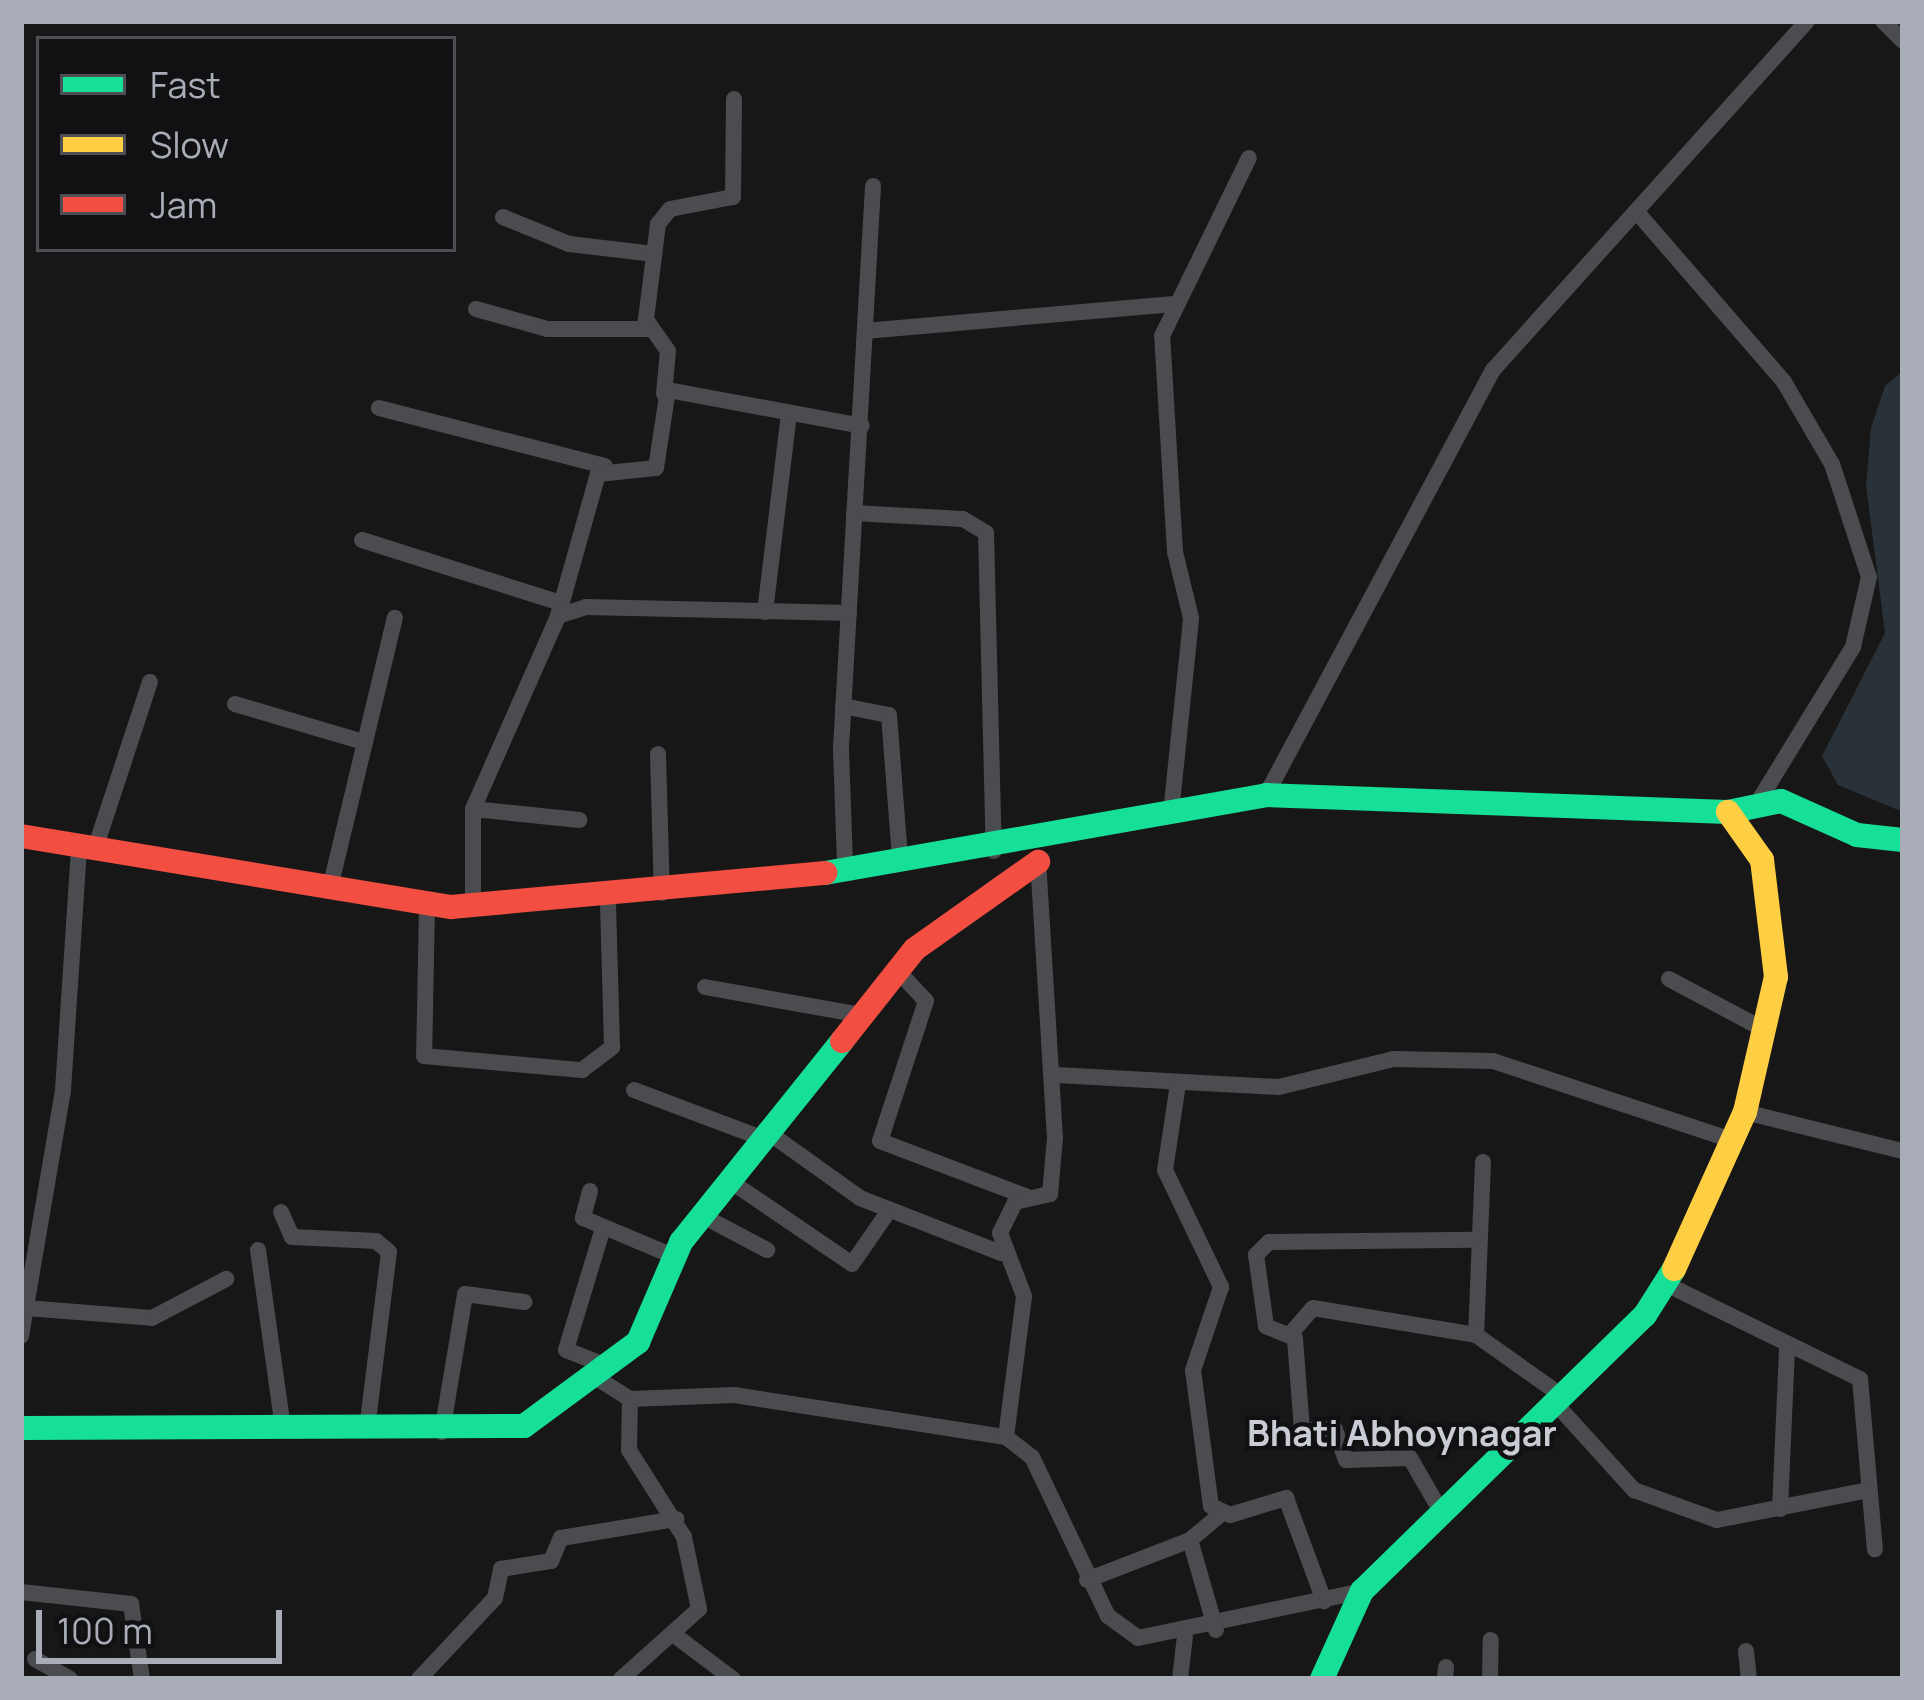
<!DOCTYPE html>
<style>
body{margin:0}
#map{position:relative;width:1924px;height:1700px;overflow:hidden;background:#171717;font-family:Manrope,sans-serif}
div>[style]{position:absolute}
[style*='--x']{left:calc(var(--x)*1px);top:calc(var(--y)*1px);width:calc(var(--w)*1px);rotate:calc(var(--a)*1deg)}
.water>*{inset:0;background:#2a3239}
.street>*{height:16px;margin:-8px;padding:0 8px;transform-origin:8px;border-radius:8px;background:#4b4c50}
.fast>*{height:24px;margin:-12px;padding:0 12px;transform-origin:12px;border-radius:12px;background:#16e098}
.slow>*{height:24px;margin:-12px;padding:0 12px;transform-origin:12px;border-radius:12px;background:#ffcf43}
.jam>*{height:24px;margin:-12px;padding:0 12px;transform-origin:12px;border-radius:12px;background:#f24e42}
span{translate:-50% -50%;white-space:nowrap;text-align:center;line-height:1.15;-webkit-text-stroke:9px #111113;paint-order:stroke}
.neighbourhood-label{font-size:36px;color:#c9ccd4;font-weight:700}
.frame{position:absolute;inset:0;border:24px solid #a8adb8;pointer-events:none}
.legend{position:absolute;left:36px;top:36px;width:420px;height:216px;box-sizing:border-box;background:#111113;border:3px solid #4d4f55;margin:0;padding:15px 21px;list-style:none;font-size:36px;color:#a8adb8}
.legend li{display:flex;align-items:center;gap:24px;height:60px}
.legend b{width:60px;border:3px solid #4d4f55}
.scale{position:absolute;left:36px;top:1610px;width:246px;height:54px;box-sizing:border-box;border:6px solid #a8adb8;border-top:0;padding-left:15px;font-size:36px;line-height:42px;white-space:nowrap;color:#a8adb8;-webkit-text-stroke:9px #111113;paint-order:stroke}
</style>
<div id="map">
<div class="water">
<i style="clip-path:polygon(1903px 371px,1903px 812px,1838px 785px,1822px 756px,1885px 633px,1866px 485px,1871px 428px,1885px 386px)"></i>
</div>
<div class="street">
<i style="--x:1883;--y:21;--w:28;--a:45"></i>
<i style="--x:1636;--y:211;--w:226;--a:49.1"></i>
<i style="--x:1784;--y:382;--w:95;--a:59.7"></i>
<i style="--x:1832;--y:464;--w:119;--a:71.9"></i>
<i style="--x:1869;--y:577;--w:72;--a:102.9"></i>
<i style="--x:1853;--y:647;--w:185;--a:121.5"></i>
<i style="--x:503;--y:217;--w:71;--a:22.2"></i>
<i style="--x:569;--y:244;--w:86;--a:6.7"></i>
<i style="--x:476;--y:309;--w:74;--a:15.7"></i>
<i style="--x:547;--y:329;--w:102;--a:0"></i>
<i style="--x:865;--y:331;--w:310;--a:-5"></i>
<i style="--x:664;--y:394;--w:43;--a:-84.7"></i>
<i style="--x:668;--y:351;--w:39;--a:-125"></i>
<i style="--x:646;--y:319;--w:96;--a:-82.8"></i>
<i style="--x:658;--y:224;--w:19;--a:-51"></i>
<i style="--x:670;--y:209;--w:64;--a:-10.8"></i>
<i style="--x:733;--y:197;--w:98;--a:-89.4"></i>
<i style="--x:379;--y:408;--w:233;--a:14.4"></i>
<i style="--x:854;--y:513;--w:109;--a:3.2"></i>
<i style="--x:963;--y:519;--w:27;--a:31"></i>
<i style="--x:986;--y:533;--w:318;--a:88.6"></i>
<i style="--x:362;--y:540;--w:209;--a:17.6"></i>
<i style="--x:765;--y:612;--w:200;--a:-83.1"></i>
<i style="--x:558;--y:616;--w:148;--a:-74.3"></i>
<i style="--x:598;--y:474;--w:58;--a:-5.9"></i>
<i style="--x:656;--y:468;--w:79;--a:-81.3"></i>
<i style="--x:668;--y:390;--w:197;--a:10.5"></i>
<i style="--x:235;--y:704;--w:130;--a:16.5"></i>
<i style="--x:843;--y:706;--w:47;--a:11.1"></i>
<i style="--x:889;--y:715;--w:143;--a:85.6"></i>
<i style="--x:658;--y:754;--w:139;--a:88.4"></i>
<i style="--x:1266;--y:795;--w:482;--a:-61.9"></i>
<i style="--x:1493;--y:370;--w:469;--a:-48"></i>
<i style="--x:473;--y:809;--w:107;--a:5.9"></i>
<i style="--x:1171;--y:813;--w:196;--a:-84.1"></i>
<i style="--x:1191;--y:618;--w:68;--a:-103.6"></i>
<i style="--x:1175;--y:552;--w:216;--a:-93.4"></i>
<i style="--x:1162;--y:336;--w:198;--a:-64"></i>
<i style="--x:94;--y:852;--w:179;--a:-71.8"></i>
<i style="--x:845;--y:864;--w:116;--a:-92"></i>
<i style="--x:841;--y:748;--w:563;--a:-86.74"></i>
<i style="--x:330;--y:888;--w:278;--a:-76.5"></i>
<i style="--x:427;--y:906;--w:150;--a:91.1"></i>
<i style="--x:424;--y:1056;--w:159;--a:5.1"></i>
<i style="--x:582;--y:1070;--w:38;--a:-37"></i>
<i style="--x:612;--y:1047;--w:147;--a:-91.6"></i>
<i style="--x:473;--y:906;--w:97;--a:-90"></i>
<i style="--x:473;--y:809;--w:211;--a:-66.2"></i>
<i style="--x:558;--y:616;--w:29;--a:-18"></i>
<i style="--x:586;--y:607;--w:263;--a:1.3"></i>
<i style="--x:897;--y:970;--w:42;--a:46.9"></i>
<i style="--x:926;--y:1001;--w:147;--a:108.2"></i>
<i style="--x:880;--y:1141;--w:160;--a:20.8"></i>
<i style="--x:1669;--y:979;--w:111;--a:28"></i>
<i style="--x:705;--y:987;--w:158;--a:10.2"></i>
<i style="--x:1056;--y:1075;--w:223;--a:3.1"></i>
<i style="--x:1279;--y:1087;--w:118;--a:-13.7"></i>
<i style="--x:1394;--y:1059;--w:99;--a:1.2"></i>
<i style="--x:1493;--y:1061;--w:255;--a:18.3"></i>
<i style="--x:1178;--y:1084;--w:87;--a:98.6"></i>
<i style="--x:1165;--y:1170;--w:130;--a:64.4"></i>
<i style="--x:1221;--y:1287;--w:88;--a:108.6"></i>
<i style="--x:1193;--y:1370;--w:137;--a:82.5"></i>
<i style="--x:1211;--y:1506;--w:21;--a:25"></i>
<i style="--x:1230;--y:1515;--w:59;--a:-16.9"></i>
<i style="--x:1286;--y:1498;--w:110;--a:69.7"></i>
<i style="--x:634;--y:1090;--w:134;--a:20.6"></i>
<i style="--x:1745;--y:1112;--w:163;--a:13.9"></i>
<i style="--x:765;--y:1130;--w:117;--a:35.6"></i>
<i style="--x:860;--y:1198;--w:151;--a:21.3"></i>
<i style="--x:1483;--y:1162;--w:173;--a:92.3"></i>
<i style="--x:1476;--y:1335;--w:105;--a:35.3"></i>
<i style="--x:727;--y:1179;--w:151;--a:34.2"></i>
<i style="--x:852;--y:1264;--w:63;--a:-55.3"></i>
<i style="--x:590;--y:1191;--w:28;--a:105"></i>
<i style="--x:583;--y:1218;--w:98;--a:22.9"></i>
<i style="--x:281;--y:1212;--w:27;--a:66"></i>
<i style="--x:292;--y:1237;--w:84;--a:2.7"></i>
<i style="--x:376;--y:1241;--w:17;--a:40"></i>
<i style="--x:389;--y:1252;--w:178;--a:97.1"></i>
<i style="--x:701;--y:1215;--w:75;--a:27.9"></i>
<i style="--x:603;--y:1228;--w:127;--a:106.9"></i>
<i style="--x:566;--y:1350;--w:44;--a:21.3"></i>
<i style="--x:258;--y:1250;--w:180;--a:82"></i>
<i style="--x:1668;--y:1285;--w:214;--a:26.1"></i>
<i style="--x:1860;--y:1379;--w:171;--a:85"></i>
<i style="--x:26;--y:1308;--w:126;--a:4.5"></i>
<i style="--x:152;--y:1318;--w:84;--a:-27.8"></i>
<i style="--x:1293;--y:1331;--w:30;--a:-49"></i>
<i style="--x:1313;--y:1308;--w:165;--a:9.4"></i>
<i style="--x:21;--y:1336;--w:250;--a:-80.3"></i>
<i style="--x:63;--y:1090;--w:242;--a:-86.2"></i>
<i style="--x:592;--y:1375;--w:45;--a:32.3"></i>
<i style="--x:630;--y:1399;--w:104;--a:-2.2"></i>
<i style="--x:734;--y:1395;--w:275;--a:8.8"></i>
<i style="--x:1006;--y:1437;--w:33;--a:38"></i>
<i style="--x:1032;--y:1457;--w:176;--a:64.5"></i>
<i style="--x:1108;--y:1616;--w:37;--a:36"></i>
<i style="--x:1138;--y:1638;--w:229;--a:-11.8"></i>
<i style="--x:1555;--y:1403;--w:118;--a:47.8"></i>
<i style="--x:1634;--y:1490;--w:88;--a:19.9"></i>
<i style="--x:1717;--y:1520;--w:154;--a:-11.2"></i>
<i style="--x:442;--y:1432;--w:140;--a:-80.5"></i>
<i style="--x:465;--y:1294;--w:60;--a:7.7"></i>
<i style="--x:1006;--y:1437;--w:142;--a:-82.7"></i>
<i style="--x:1024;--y:1296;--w:67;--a:-110.9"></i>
<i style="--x:1000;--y:1233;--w:34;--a:-64"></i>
<i style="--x:1015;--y:1202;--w:36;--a:-13"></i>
<i style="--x:1050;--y:1194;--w:56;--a:-84.9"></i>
<i style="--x:1055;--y:1138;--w:281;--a:-93.5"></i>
<i style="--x:1439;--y:1508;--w:58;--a:-120.1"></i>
<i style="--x:1410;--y:1458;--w:64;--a:178.2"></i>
<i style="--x:1346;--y:1460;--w:33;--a:-110"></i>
<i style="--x:1335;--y:1429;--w:33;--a:178"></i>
<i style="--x:1302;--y:1430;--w:92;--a:-94.4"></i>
<i style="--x:1295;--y:1338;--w:31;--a:-158"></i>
<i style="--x:1266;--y:1326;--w:72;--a:-98"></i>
<i style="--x:1256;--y:1255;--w:18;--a:-45"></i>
<i style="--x:1269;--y:1242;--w:205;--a:-0.6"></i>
<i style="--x:1780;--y:1509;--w:159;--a:-87.5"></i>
<i style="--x:1087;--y:1580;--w:110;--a:-21.2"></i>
<i style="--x:21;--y:1592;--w:111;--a:6.2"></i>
<i style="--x:131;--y:1604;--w:76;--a:81.7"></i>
<i style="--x:1216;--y:1630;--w:94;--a:-106.1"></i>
<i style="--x:1190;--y:1540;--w:38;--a:-40"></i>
<i style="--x:673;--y:1634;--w:75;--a:36.9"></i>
<i style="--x:1746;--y:1651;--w:28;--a:84"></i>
<i style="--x:35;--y:1659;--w:40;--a:29.7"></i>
<i style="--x:419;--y:1679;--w:111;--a:-46.8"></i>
<i style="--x:495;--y:1598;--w:30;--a:-78"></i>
<i style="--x:501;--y:1569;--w:51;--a:-9.1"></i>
<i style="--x:551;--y:1561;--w:25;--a:-67"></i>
<i style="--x:561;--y:1538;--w:117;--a:-9.4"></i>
<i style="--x:621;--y:1679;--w:105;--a:-41.9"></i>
<i style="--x:699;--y:1609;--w:74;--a:-101.8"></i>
<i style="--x:684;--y:1537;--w:103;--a:-122.3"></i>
<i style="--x:629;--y:1450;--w:51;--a:-88.9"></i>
<i style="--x:1180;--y:1679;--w:43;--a:-83.4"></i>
<i style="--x:1445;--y:1679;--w:12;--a:-85"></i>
<i style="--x:1490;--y:1679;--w:39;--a:-89"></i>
</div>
<div class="fast">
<i style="--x:825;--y:873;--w:448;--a:-10"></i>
<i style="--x:1266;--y:795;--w:462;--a:2.1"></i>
<i style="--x:1728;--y:812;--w:54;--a:-11.7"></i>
<i style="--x:1781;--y:801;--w:83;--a:24.1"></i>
<i style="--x:1857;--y:835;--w:46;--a:6.2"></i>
<i style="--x:21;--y:1428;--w:503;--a:-0.23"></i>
<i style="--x:524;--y:1426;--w:142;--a:-36.4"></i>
<i style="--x:638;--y:1342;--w:109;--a:-66.7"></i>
<i style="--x:681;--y:1242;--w:258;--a:-51.3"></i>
<i style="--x:1322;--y:1679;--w:97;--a:-65.6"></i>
<i style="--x:1362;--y:1591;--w:395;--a:-44.3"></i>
<i style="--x:1645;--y:1315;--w:54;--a:-57.8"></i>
</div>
<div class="slow">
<i style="--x:1674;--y:1269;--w:172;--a:-65.7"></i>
<i style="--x:1745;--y:1112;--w:139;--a:-77.1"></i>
<i style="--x:1776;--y:977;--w:118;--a:-96.8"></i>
<i style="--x:1762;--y:860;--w:59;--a:-125.3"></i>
</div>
<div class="jam">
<i style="--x:21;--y:836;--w:436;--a:9.4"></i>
<i style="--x:451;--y:907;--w:376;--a:-5.2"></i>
<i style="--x:842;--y:1041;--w:117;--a:-51.6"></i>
<i style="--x:915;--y:949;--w:151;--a:-35.3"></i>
</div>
<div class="neighbourhood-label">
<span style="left:1402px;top:1433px">Bhati Abhoynagar</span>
</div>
<div class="frame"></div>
<ul class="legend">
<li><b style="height:15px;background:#16e098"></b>Fast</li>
<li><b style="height:15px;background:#ffcf43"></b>Slow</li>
<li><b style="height:15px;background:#f24e42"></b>Jam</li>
</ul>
<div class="scale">100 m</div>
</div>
